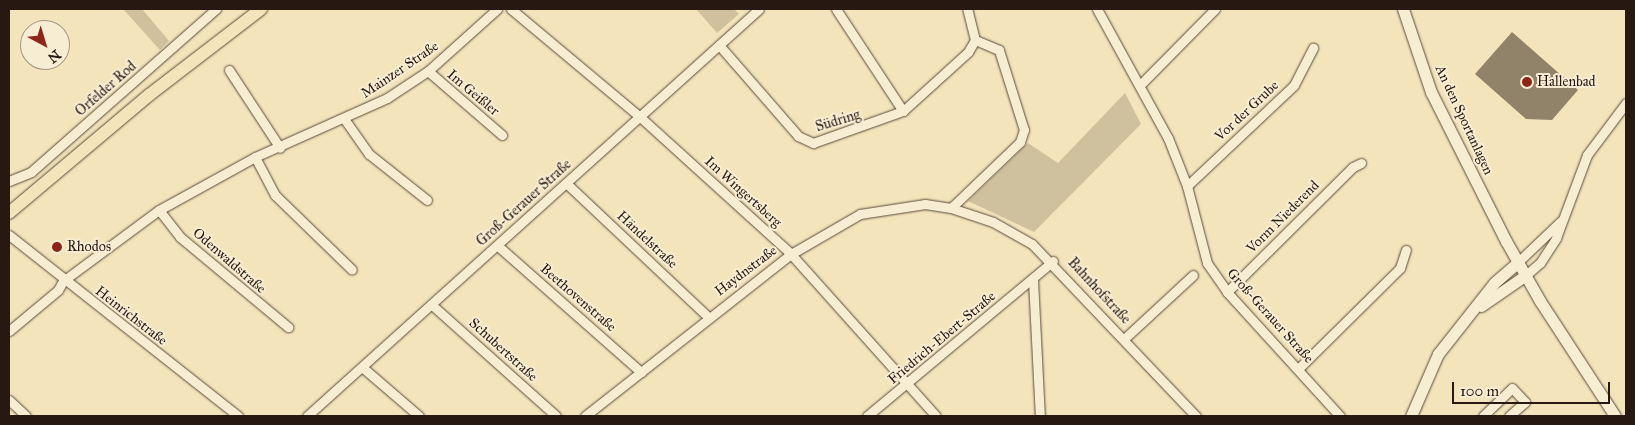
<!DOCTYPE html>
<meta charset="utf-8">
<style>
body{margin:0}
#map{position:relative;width:1635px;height:425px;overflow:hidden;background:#f3e4bb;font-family:"IM FELL Great Primer",serif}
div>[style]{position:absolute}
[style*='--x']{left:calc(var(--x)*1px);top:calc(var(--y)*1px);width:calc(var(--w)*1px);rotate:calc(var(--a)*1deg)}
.green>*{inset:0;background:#d0c19e}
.building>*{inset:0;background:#91826a}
.roads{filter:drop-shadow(0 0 1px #5a4b3c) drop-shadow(0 0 1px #5a4b3c)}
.street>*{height:9px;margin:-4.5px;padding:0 4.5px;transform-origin:4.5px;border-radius:4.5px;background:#f7edd3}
.secondary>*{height:11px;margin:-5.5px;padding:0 5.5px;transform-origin:5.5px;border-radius:5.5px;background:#f7edd3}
.primary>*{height:12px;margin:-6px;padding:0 6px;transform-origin:6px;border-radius:6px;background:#f3e4bb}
.dots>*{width:14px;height:14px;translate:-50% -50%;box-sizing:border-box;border:2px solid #f7edd3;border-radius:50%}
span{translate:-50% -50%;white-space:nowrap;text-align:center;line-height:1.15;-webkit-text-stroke:4px #f7edd3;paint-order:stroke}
.street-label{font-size:14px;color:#271812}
.poi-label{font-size:14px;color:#271812}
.left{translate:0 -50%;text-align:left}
.frame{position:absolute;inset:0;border:10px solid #271812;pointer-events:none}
.north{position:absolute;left:20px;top:20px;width:50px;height:50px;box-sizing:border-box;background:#f7edd3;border:1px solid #a49886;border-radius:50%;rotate:141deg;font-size:14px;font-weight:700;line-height:20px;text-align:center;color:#271812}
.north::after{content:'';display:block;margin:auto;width:18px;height:22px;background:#8f2418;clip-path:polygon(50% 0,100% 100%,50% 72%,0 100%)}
.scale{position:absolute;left:1452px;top:382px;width:158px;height:22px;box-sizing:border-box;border:2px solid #271812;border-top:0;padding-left:6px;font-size:15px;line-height:18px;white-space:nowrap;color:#271812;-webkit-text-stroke:4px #f7edd3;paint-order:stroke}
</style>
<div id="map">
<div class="green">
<i style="clip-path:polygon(123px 9px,142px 9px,169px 41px,160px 50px)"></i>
<i style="clip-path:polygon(696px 9px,734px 9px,739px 14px,717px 33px)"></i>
<i style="clip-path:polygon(1125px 93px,1141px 124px,1034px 232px,968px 201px,1028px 143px,1058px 163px)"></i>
</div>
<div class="building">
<i style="clip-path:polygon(1512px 32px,1578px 90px,1552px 120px,1526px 119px,1475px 74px)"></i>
</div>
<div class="roads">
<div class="street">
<i style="--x:511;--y:9;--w:167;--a:39.9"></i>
<i style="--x:639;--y:116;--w:205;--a:42.2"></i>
<i style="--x:791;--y:254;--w:217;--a:48.2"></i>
<i style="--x:836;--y:9;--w:122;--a:56.7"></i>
<i style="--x:1097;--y:9;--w:147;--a:61.2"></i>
<i style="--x:1168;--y:138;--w:52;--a:68.4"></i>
<i style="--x:1187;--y:186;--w:80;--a:75.4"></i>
<i style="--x:1207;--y:263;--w:35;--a:55"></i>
<i style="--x:1227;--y:292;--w:168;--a:47.7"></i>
<i style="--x:719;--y:45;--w:121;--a:49"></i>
<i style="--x:798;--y:136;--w:17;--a:25"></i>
<i style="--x:813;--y:143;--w:96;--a:-19.6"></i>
<i style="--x:903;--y:111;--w:88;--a:-42.2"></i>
<i style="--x:968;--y:52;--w:14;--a:-60"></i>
<i style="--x:975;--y:40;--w:32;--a:-104"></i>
<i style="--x:229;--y:70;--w:93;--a:56.8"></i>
<i style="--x:428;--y:71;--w:98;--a:40.9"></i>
<i style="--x:1140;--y:85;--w:107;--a:-45.4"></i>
<i style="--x:345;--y:120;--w:42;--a:54.8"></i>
<i style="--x:369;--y:154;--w:74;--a:38.4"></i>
<i style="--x:255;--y:157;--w:43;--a:62.2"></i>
<i style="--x:275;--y:195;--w:107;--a:44.2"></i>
<i style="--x:9;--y:181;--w:24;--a:-22"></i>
<i style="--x:31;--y:172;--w:247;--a:-41.4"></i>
<i style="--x:566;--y:183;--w:195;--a:43.3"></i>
<i style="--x:1187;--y:186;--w:147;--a:-43.3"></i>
<i style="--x:1294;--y:85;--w:42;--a:-62.8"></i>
<i style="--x:951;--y:208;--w:95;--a:-43.7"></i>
<i style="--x:1020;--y:142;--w:13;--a:-72"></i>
<i style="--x:1024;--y:130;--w:84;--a:-107.4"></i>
<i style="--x:999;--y:50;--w:26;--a:-157"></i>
<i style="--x:159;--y:210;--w:34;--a:52"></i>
<i style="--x:180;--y:237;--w:141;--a:39.8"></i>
<i style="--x:9;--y:235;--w:292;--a:38.3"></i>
<i style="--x:498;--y:246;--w:191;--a:41.4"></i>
<i style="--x:1518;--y:262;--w:59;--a:-43.6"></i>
<i style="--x:1526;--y:275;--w:18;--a:-41"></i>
<i style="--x:1540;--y:263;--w:30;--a:-57"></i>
<i style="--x:1556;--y:238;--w:89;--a:-69.5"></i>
<i style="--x:1587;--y:155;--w:65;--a:-53.1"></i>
<i style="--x:1033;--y:280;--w:136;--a:87.1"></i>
<i style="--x:1227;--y:292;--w:177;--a:-44.8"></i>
<i style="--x:1353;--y:167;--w:9;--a:-27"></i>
<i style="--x:432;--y:305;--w:166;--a:41.8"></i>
<i style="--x:9;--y:331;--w:64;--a:-39.9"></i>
<i style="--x:58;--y:290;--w:10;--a:-61"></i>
<i style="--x:63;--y:281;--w:119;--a:-36.5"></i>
<i style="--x:159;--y:210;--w:110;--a:-28.9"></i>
<i style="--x:255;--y:157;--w:145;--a:-24.1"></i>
<i style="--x:387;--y:98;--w:49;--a:-33.4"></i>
<i style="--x:428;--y:71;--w:93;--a:-41.9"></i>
<i style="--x:1124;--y:339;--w:94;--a:-42.8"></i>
<i style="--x:362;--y:367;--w:75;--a:40.7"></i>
<i style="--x:1299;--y:368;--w:142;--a:-44.7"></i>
<i style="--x:1400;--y:268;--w:19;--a:-72"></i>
<i style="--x:9;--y:400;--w:23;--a:43"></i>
<i style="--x:307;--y:416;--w:608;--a:-42"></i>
<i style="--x:585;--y:416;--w:262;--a:-38.2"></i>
<i style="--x:791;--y:254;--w:80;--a:-30.1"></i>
<i style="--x:860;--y:214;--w:66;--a:-8.7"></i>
<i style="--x:925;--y:204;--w:26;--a:9"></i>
<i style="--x:951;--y:208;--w:44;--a:18.4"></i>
<i style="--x:993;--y:222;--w:45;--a:29.4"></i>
<i style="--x:1032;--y:244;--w:238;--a:46.4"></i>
<i style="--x:867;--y:416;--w:242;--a:-39.8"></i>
<i style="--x:1483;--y:416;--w:40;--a:-44"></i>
<i style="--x:1512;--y:388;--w:19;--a:47"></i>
<i style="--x:1525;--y:402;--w:21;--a:139"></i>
</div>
<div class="secondary">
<i style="--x:1403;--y:9;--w:88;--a:71.4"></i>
<i style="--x:1431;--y:92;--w:167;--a:63.3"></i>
<i style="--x:1506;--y:241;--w:69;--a:60.5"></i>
<i style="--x:1540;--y:301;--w:137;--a:56.9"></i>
<i style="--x:1481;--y:306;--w:55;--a:-34.6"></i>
<i style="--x:1411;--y:416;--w:68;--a:-66.5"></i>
<i style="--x:1438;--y:354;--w:90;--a:-51.7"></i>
<i style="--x:1494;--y:283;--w:32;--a:-41"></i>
</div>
<div class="primary">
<i style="--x:9;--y:213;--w:183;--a:-40.1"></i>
<i style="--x:149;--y:95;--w:141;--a:-37.5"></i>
</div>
</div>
<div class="dots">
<i style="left:1527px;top:82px;background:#8f2418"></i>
<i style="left:57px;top:247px;background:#8f2418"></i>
</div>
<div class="street-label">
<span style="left:400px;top:70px;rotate:-34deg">Mainzer Straße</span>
<span style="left:106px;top:89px;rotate:-41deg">Orfelder Rod</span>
<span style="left:473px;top:93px;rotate:40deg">Im Geißler</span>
<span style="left:1247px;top:111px;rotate:-43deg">Vor der Grube</span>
<span style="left:1464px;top:120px;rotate:65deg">An den Sportanlagen</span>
<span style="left:838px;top:121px;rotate:-17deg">Südring</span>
<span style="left:743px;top:192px;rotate:42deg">Im Wingertsberg</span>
<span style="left:524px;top:203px;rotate:-42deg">Groß-Gerauer Straße</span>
<span style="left:1283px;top:217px;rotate:-45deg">Vorm Niederend</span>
<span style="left:647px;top:240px;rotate:43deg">Händelstraße</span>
<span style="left:229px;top:261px;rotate:41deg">Odenwaldstraße</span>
<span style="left:746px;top:271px;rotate:-37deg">Haydnstraße</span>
<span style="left:1099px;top:291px;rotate:47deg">Bahnhofstraße</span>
<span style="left:578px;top:298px;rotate:41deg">Beethovenstraße</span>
<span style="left:131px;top:316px;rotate:38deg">Heinrichstraße</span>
<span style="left:1270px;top:316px;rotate:48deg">Groß-Gerauer Straße</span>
<span style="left:942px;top:338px;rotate:-40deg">Friedrich-Ebert-Straße</span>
<span style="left:503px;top:350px;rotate:42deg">Schubertstraße</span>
</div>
<div class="poi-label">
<span class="left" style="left:1537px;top:82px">Hallenbad</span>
<span class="left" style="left:67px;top:247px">Rhodos</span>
</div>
<div class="frame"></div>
<div class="north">N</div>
<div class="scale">100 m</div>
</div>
